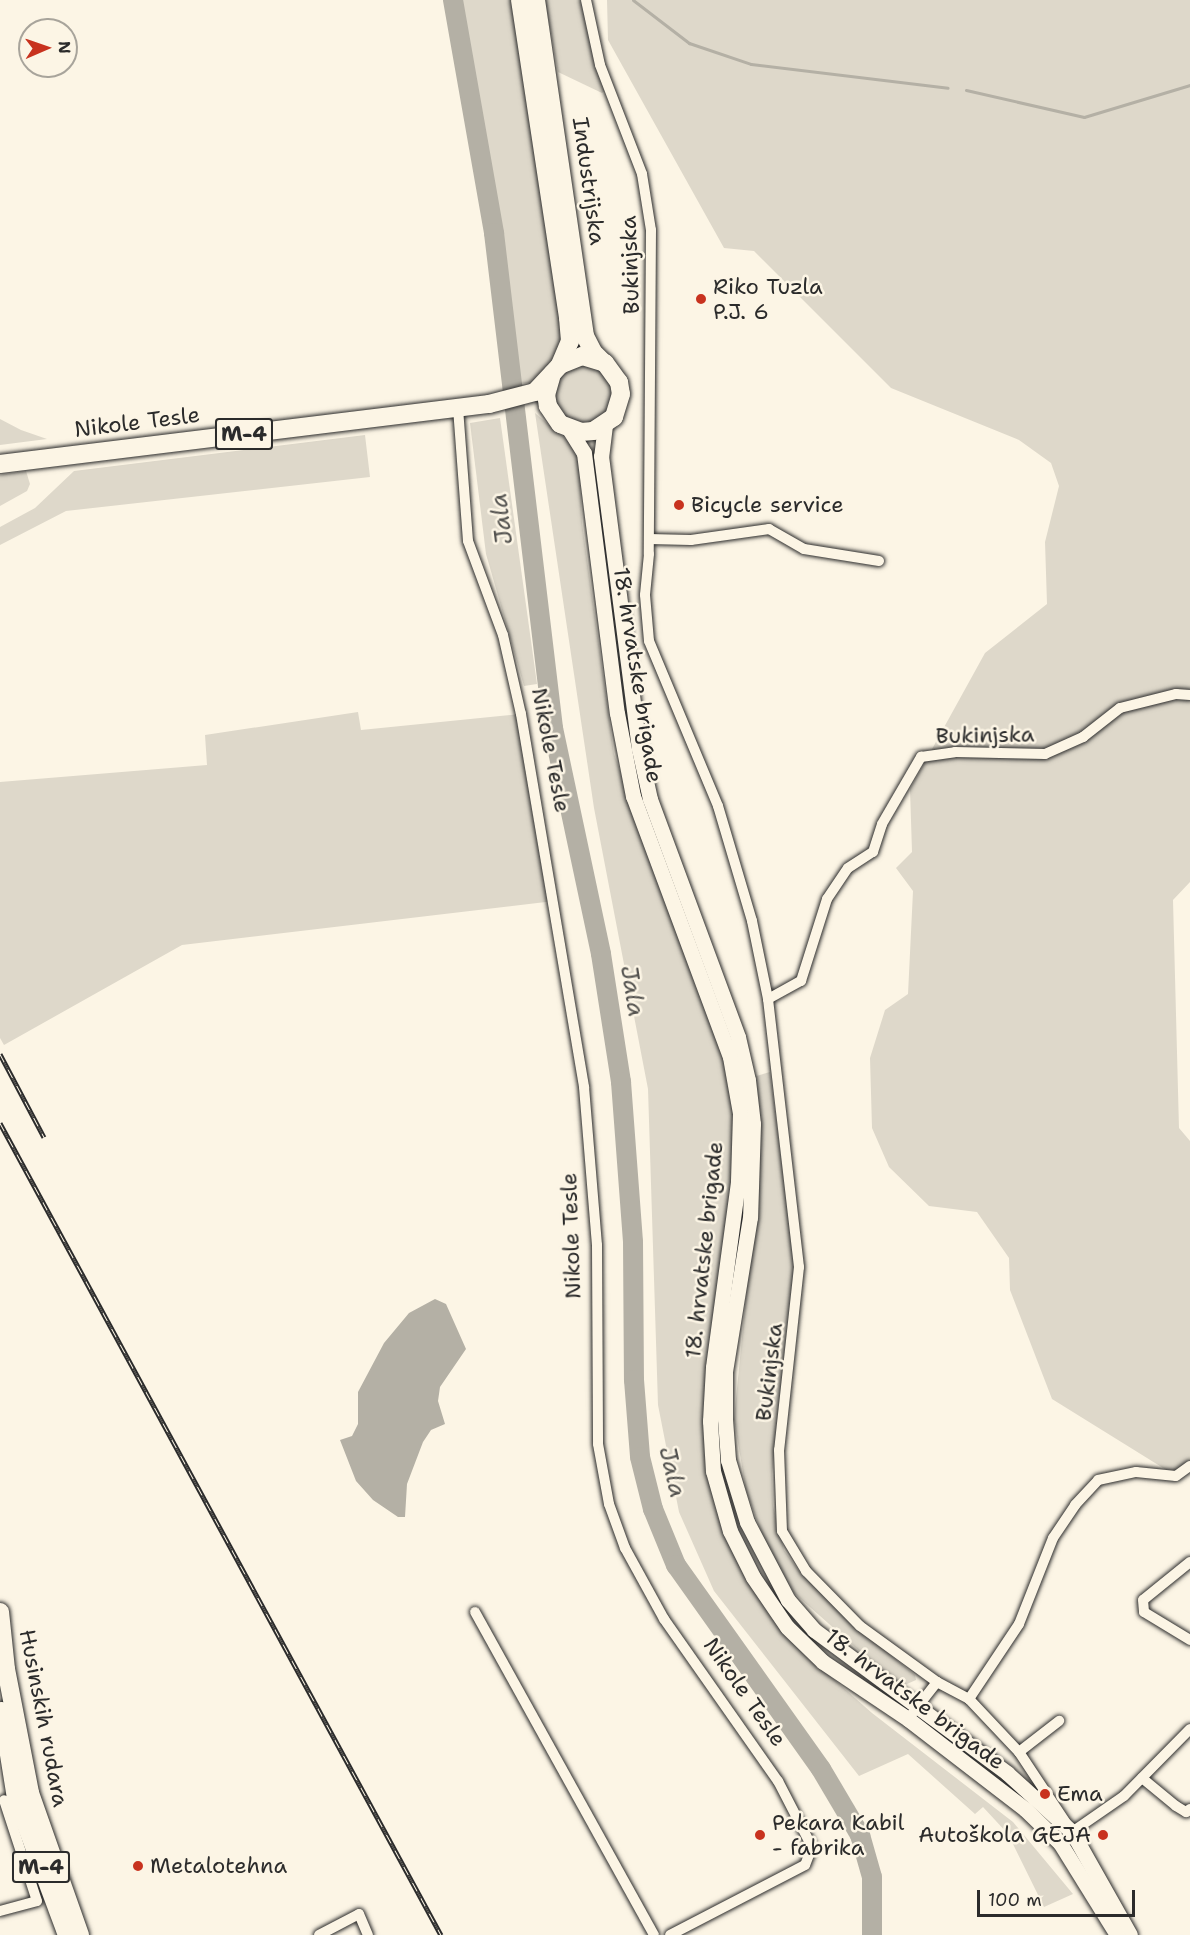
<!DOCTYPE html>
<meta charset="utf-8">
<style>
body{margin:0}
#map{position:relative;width:1190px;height:1935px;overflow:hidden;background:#fcf5e5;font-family:"Shantell Sans",sans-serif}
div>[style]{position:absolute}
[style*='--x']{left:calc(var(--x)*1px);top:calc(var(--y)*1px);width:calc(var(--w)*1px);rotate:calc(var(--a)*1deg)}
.green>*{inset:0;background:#ded8ca}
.water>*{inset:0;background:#b4b0a5}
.stream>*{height:3px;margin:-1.5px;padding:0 1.5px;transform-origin:1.5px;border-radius:1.5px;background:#b4b0a5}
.river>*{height:20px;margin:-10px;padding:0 10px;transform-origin:10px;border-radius:10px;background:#b4b0a5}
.roads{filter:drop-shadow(0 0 2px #2b2b2b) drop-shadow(0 0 2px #2b2b2b)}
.minor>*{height:10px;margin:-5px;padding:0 5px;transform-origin:5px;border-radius:5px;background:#fcf5e5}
.secondary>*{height:15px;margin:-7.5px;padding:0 7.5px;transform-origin:7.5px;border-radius:7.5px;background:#fcf5e5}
.primary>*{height:18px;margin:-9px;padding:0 9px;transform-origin:9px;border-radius:9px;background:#fcf5e5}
.rail>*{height:5px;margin-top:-2.5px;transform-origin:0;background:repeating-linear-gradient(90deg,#fcf5e5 0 9px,#2b2b2b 0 18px);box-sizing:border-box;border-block:2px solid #2b2b2b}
.dots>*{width:16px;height:16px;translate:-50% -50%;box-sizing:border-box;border:3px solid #fcf5e5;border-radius:50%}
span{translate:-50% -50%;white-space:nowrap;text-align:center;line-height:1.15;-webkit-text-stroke:5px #fcf5e5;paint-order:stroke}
.shield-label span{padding:2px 4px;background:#fcf5e5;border:2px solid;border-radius:4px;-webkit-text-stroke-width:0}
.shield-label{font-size:21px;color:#2b2b2b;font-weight:700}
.street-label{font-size:22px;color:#2b2b2b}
.poi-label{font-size:22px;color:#2b2b2b}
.left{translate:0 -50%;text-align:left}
.right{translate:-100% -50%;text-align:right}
.water-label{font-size:24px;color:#545350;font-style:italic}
.north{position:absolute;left:18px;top:18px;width:60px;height:60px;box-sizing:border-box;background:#fcf5e5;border:2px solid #a8a49b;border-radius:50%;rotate:88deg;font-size:16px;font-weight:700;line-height:24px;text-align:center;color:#2b2b2b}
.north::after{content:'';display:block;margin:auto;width:21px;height:27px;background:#c8321e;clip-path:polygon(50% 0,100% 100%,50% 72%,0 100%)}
.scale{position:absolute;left:977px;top:1890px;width:158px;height:27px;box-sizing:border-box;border:3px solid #2b2b2b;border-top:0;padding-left:8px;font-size:18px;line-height:21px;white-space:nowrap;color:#2b2b2b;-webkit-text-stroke:4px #fcf5e5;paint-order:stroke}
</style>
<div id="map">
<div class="green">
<i style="clip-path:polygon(459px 0,514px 0,564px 341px,536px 382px,515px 384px,517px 350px)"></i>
<i style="clip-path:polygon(545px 0,586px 0,609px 87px,602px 93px,558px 72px)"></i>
<i style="clip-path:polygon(607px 0,1190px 0,1190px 882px,1173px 900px,1179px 1128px,1190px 1141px,1190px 1466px,1176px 1476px,1052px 1399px,1010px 1290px,1009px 1258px,977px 1212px,929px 1206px,889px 1167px,872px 1128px,870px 1058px,885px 1010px,908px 994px,913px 891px,896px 868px,912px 852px,910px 789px,985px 653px,1047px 604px,1045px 542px,1059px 486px,1051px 463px,1019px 440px,891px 388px,754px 251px,724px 248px,608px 40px)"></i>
<i style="clip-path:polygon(590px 361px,614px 381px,611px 413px,583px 427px,556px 412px,554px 380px,560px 371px)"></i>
<i style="clip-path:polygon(535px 413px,575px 447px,579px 461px,582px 523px,614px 754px,725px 1057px,735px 1109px,735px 1152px,714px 1309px,720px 1515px,805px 1654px,872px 1713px,1013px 1822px,1073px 1894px,1044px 1907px,1008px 1834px,983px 1807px,975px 1814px,908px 1754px,859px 1776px,714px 1591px,679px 1512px,658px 1405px,648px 1089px,594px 808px)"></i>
<i style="clip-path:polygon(500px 418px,537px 684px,524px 686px,486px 554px,470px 423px)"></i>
<i style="clip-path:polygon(0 419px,21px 430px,47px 439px,0 445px)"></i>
<i style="clip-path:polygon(365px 435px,370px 477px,66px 511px,0 545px,0 527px,35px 508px,74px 471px)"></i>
<i style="clip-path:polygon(26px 471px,30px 484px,27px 491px,0 506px,0 475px)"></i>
<i style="clip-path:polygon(358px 712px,361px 730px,521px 714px,554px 901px,182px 945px,4px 1045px,0 1038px,0 782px,207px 765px,205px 735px)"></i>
<i style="clip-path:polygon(770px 1072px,793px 1252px,793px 1290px,772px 1473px,773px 1506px,784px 1550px,801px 1574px,857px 1628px,915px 1675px,916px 1680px,900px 1687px,793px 1592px,764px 1540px,746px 1490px,734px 1419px,749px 1267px,753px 1077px)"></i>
</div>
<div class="water">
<i style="clip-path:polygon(435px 1299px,446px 1304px,466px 1349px,440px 1387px,438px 1401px,445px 1424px,431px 1430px,423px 1442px,407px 1484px,405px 1517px,398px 1517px,373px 1500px,356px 1481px,340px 1440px,352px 1436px,358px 1424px,358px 1392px,384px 1343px,409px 1313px)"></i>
</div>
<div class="stream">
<i style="--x:633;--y:0;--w:71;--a:37.5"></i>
<i style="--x:689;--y:43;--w:65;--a:18.7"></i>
<i style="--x:751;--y:64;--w:198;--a:6.9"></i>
<i style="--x:966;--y:90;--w:121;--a:12.9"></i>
<i style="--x:1084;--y:117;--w:111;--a:-16.8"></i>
</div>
<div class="river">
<i style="--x:453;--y:0;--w:237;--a:80"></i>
<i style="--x:494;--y:233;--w:499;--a:83.2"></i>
<i style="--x:553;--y:728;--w:231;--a:78"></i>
<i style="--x:601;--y:954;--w:130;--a:81.1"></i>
<i style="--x:621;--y:1082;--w:160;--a:85.7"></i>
<i style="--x:633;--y:1242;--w:138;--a:89.6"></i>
<i style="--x:634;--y:1380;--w:77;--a:85.5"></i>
<i style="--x:640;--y:1457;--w:54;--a:76"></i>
<i style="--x:653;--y:1509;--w:61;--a:67.7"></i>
<i style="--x:676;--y:1565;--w:250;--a:54.6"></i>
<i style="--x:821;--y:1769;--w:77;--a:59.4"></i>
<i style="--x:860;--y:1835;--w:44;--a:74.1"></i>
<i style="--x:872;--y:1877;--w:58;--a:90"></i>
</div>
<div class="roads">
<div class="minor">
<i style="--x:586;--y:0;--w:66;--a:77.8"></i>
<i style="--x:600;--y:65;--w:117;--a:68.9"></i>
<i style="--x:642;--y:174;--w:57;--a:80.9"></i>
<i style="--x:651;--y:230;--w:324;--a:90.4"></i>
<i style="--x:649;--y:554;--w:41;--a:95.6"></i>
<i style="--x:645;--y:595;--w:46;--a:85"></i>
<i style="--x:649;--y:641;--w:179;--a:67.3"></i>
<i style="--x:718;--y:806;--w:120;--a:73.5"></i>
<i style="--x:752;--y:921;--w:80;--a:78.4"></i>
<i style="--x:768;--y:999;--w:270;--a:83.4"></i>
<i style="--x:799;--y:1267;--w:184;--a:96.2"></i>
<i style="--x:779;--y:1450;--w:81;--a:87.9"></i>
<i style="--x:782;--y:1531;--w:47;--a:59"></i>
<i style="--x:806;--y:1571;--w:77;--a:45.5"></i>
<i style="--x:860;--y:1626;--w:95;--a:36"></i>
<i style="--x:937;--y:1682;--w:36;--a:28"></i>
<i style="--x:969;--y:1699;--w:73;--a:46.7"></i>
<i style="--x:1019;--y:1752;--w:96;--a:56.5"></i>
<i style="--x:1072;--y:1832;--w:63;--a:-34.7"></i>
<i style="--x:1124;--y:1796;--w:94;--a:-45.4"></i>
<i style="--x:458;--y:408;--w:133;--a:85.7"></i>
<i style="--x:468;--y:541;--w:100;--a:69.6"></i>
<i style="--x:503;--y:635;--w:81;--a:77.2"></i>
<i style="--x:521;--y:714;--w:378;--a:80.4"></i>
<i style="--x:584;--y:1087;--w:159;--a:85.3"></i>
<i style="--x:597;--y:1245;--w:199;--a:89.7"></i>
<i style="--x:598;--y:1444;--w:61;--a:79.6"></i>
<i style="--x:609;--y:1504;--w:47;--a:70"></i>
<i style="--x:625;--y:1548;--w:81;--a:61.2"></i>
<i style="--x:664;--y:1619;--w:198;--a:54.9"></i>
<i style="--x:778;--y:1781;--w:74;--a:62.7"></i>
<i style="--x:812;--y:1847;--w:19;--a:111"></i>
<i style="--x:805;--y:1865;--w:152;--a:152.6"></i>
<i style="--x:649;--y:539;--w:42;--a:1.4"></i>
<i style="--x:691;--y:540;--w:79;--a:-8"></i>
<i style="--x:769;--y:529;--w:40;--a:29.7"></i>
<i style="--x:804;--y:549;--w:76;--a:9.1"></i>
<i style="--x:768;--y:999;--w:38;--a:-29"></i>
<i style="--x:801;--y:981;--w:86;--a:-72.4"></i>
<i style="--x:827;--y:899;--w:37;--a:-56"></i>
<i style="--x:848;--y:868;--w:30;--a:-33"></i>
<i style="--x:873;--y:852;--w:29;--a:-72"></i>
<i style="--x:882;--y:824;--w:78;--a:-59.8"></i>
<i style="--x:921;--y:757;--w:34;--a:-8"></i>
<i style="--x:955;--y:752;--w:90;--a:1.3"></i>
<i style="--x:1045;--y:754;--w:42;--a:-24.1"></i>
<i style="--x:1083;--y:737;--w:47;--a:-38.1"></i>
<i style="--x:1120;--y:708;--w:58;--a:-14"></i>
<i style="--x:1176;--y:694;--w:14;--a:4"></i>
<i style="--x:1190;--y:1562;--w:60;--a:141"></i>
<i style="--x:1143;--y:1600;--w:12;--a:85"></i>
<i style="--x:1144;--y:1612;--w:54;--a:31.3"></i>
<i style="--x:475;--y:1612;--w:369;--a:61"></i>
<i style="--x:969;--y:1699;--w:90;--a:-56.3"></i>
<i style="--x:1019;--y:1624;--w:92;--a:-68.4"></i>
<i style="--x:1053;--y:1538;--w:40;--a:-56"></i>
<i style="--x:1075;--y:1505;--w:34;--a:-47"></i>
<i style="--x:1098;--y:1480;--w:39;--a:-12"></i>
<i style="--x:1136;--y:1472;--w:40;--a:5.7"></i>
<i style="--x:1176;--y:1476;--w:17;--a:-36"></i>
<i style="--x:908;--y:1719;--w:47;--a:-51.9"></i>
<i style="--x:1019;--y:1752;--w:51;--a:-37.8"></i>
<i style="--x:1142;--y:1778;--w:44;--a:39.5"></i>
<i style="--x:1176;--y:1806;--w:12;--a:31"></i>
<i style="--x:1186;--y:1812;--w:5;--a:-37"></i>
<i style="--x:0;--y:1911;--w:38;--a:-15"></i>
<i style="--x:37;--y:1901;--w:106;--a:-108.1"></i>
<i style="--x:319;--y:1935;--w:45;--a:-27.7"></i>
<i style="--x:359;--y:1914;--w:23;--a:67"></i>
</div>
<div class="secondary">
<i style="--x:605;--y:425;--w:31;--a:97"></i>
<i style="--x:601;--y:456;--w:295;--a:82.6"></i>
<i style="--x:639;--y:749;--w:51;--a:77.6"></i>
<i style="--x:650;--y:799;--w:254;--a:69.7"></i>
<i style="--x:738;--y:1037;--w:44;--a:76.9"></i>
<i style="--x:748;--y:1080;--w:44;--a:83.5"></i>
<i style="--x:753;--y:1124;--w:93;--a:91.8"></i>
<i style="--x:750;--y:1217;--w:157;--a:99.2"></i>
<i style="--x:725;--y:1372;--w:47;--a:90"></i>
<i style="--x:725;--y:1419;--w:41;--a:85.8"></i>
<i style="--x:728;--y:1460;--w:65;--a:73"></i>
<i style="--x:747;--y:1522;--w:88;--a:62.3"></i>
<i style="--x:788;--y:1600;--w:40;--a:49"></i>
<i style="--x:814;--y:1630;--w:240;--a:36.5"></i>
<i style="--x:1007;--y:1773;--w:88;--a:42.2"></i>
<i style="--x:1072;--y:1832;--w:118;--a:60.6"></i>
<i style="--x:569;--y:429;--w:28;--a:58"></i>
<i style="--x:584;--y:453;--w:262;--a:82.8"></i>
<i style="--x:617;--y:713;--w:85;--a:79.1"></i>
<i style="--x:633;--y:796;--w:278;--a:69.6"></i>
<i style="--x:730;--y:1057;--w:57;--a:79.9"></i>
<i style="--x:740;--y:1113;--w:69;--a:91.7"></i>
<i style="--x:738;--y:1182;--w:187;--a:97.7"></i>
<i style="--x:713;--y:1367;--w:54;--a:93.2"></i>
<i style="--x:710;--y:1421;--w:50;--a:86.6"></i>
<i style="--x:713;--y:1471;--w:62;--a:74.2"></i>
<i style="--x:730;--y:1531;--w:51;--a:63.4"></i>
<i style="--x:753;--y:1577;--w:60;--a:55.8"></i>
<i style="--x:787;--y:1627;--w:50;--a:44.2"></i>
<i style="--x:823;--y:1662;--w:102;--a:33.8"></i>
<i style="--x:908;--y:1719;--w:148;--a:37.6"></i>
<i style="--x:1025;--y:1809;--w:49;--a:44.2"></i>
<i style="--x:1060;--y:1843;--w:108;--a:58.2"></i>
</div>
<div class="primary">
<i style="--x:520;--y:0;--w:322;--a:81.4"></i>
<i style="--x:568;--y:318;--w:23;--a:85"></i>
<i style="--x:570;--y:341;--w:26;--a:113"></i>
<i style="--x:536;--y:0;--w:340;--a:81.7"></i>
<i style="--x:585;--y:336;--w:18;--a:63"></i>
<i style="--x:593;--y:352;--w:14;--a:45"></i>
<i style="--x:0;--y:464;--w:493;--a:-7"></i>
<i style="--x:489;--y:404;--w:48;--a:-14.6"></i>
<i style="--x:535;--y:392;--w:37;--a:-47"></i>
<i style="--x:560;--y:365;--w:24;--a:-22"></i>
<i style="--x:582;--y:356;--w:24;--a:17"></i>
<i style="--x:605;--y:363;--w:24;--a:54"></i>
<i style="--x:619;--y:382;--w:12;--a:81"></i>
<i style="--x:621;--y:394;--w:24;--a:107"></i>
<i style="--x:614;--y:417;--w:25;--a:146"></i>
<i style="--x:593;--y:431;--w:12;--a:175"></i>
<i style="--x:581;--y:432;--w:22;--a:-159"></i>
<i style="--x:560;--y:424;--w:22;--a:-124"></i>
<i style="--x:548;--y:406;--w:11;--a:-100"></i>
<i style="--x:546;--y:395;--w:22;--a:-74"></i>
<i style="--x:0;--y:1612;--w:57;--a:84"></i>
<i style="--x:6;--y:1669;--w:126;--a:79"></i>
<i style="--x:30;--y:1793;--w:151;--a:70.6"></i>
<i style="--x:2;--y:1711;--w:88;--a:80.9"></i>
<i style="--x:16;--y:1798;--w:146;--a:69.6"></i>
</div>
</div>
<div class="rail">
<i style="--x:0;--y:1054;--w:94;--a:62.1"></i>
<i style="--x:0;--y:1123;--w:924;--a:61.49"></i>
</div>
<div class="dots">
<i style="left:701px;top:299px;background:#c8321e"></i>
<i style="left:679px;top:505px;background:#c8321e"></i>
<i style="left:1045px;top:1794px;background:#c8321e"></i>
<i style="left:760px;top:1835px;background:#c8321e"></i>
<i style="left:1103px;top:1835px;background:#c8321e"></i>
<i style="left:138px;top:1866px;background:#c8321e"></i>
</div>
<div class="shield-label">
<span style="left:244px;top:434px">M-4</span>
<span style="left:41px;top:1867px">M-4</span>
</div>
<div class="street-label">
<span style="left:589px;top:181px;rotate:82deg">Industrijska</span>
<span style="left:630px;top:265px;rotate:-92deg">Bukinjska</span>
<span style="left:137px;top:422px;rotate:-7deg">Nikole Tesle</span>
<span style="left:638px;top:675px;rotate:81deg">18. hrvatske brigade</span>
<span style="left:985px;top:735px;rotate:-1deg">Bukinjska</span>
<span style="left:551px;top:750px;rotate:79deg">Nikole Tesle</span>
<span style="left:571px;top:1236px;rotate:-92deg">Nikole Tesle</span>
<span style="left:704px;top:1250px;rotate:-84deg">18. hrvatske brigade</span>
<span style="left:769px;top:1372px;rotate:-83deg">Bukinjska</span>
<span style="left:745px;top:1692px;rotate:55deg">Nikole Tesle</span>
<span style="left:915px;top:1699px;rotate:37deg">18. hrvatske brigade</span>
<span style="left:44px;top:1718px;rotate:79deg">Husinskih rudara</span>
</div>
<div class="poi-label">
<span class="left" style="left:713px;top:299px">Riko Tuzla<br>P.J. 6</span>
<span class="left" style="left:691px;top:505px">Bicycle service</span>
<span class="left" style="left:1057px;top:1794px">Ema</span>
<span class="left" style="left:772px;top:1835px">Pekara Kabil<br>- fabrika</span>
<span class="right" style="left:1091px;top:1835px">Autoškola GEJA</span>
<span class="left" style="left:150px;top:1866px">Metalotehna</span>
</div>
<div class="water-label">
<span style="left:502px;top:519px;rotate:-97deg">Jala</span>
<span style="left:632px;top:991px;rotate:81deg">Jala</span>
<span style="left:672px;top:1472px;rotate:77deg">Jala</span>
</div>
<div class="north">N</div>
<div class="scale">100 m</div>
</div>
